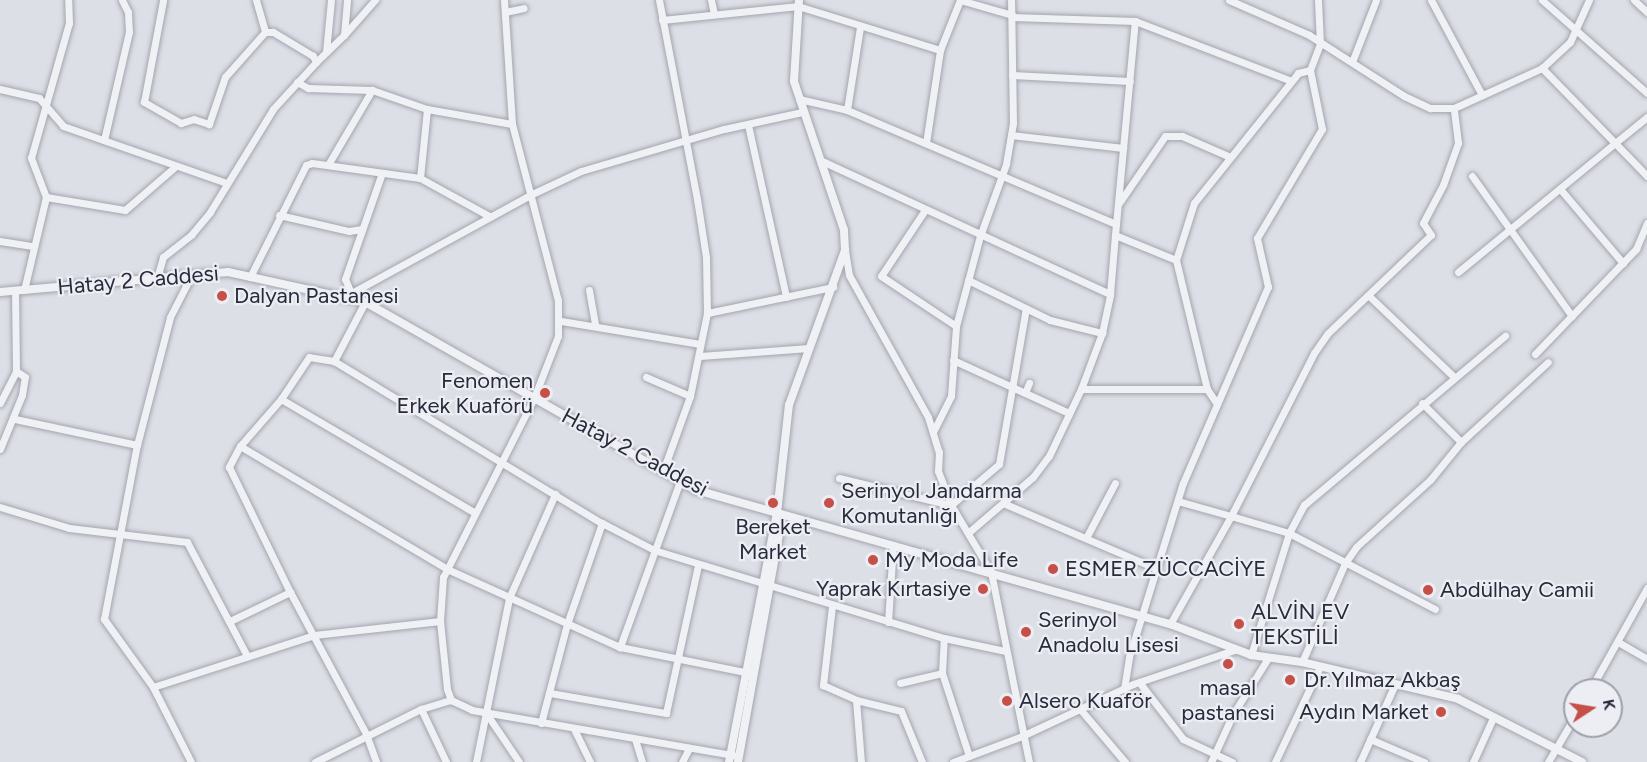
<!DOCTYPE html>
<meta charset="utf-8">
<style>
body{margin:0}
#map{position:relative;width:1647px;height:762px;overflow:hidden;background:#dddfe6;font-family:Figtree,sans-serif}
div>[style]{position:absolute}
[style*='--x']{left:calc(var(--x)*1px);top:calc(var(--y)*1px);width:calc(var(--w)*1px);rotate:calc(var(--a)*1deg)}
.roads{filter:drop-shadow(0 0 2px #a3a5b0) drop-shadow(0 0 2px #a3a5b0)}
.minor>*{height:7px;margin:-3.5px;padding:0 3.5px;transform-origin:3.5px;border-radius:3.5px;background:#f0f1f5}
.tertiary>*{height:8px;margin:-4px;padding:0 4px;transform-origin:4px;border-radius:4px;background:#f0f1f5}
.dots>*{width:16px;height:16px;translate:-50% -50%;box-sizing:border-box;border:3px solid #edeef4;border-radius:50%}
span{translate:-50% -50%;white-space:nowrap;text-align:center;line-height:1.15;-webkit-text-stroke:4.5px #edeef4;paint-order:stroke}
.street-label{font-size:22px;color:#282b3c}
.poi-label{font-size:22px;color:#282b3c}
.left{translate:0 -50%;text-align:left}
.right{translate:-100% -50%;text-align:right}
.north{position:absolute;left:1563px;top:678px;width:60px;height:60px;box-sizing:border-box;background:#edeef4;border:2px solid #9ea0aa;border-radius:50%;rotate:78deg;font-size:16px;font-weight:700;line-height:24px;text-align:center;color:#282b3c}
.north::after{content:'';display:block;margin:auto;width:21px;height:27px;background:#c64f48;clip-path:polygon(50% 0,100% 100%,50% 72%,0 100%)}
</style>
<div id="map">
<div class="roads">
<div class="minor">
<i style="--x:256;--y:0;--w:33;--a:74"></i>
<i style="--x:504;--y:0;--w:124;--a:86.3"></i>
<i style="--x:659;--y:0;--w:203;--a:79.2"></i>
<i style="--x:697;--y:199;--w:59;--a:81.2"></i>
<i style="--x:706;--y:257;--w:56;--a:89"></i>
<i style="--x:711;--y:0;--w:14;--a:78"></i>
<i style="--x:1229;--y:0;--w:87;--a:23.6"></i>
<i style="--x:1309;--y:35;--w:113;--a:32.7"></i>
<i style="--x:1404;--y:96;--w:29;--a:25"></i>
<i style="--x:1430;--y:108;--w:24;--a:0"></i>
<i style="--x:1454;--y:108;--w:97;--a:-24.4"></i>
<i style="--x:1542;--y:68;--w:38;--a:-43"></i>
<i style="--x:1570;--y:42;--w:46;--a:-65.7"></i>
<i style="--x:1431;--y:0;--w:108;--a:61.8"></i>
<i style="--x:1542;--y:0;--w:140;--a:41.5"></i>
<i style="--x:1634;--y:0;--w:18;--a:43"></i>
<i style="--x:505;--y:12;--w:19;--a:-12"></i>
<i style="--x:1012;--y:17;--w:123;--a:1.9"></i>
<i style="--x:1135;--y:21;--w:167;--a:21"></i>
<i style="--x:662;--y:20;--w:137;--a:-5.9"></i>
<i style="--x:798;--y:6;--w:149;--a:17.2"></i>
<i style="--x:344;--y:35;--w:47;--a:-48.5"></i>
<i style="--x:326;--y:52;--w:52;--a:-84.5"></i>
<i style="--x:316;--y:62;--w:39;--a:-44"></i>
<i style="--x:344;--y:35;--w:35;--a:-85"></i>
<i style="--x:1352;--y:62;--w:66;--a:-68.8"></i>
<i style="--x:1012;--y:75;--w:118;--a:2.9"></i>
<i style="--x:297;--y:82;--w:13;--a:29"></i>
<i style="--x:308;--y:88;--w:64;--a:1.8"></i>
<i style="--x:372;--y:90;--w:58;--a:19.1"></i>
<i style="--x:427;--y:109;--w:86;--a:10"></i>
<i style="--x:512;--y:124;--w:182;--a:75.4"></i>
<i style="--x:558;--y:300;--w:36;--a:90"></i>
<i style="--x:558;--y:336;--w:66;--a:111.2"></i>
<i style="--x:534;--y:398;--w:201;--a:116.9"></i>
<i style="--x:443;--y:577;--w:44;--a:93.9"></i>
<i style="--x:440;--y:621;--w:68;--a:84.1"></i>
<i style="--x:447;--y:689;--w:12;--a:70"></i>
<i style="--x:451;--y:700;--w:23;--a:25"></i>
<i style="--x:472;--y:710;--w:265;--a:9.8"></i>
<i style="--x:0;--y:89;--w:40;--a:13"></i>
<i style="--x:39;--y:98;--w:37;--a:49"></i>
<i style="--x:63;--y:126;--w:174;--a:19.2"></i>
<i style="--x:799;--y:99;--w:49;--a:12.9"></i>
<i style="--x:847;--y:110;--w:292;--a:23"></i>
<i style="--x:847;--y:110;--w:84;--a:-81.1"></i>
<i style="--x:1647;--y:117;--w:41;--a:140.9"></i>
<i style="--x:1615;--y:143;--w:46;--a:45.9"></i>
<i style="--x:748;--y:125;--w:176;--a:77.5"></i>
<i style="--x:1011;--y:135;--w:113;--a:6.6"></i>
<i style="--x:104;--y:140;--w:111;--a:-77"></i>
<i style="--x:129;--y:32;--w:20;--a:-93"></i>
<i style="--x:128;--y:12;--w:13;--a:-117"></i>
<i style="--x:926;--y:143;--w:94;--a:-81.4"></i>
<i style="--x:940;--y:50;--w:54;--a:-68.2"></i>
<i style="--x:960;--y:0;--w:54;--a:16.1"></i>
<i style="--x:822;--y:161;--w:317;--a:24.8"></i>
<i style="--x:329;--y:163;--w:85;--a:-59.5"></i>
<i style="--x:1472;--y:176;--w:172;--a:54.5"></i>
<i style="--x:420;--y:178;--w:69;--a:-84.2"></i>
<i style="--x:1561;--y:190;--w:96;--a:49.7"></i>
<i style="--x:46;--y:197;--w:80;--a:9.3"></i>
<i style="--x:125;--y:210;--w:67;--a:-40.8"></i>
<i style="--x:1119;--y:203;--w:81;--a:-55.5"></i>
<i style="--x:1165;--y:136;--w:17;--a:0"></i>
<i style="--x:1182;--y:136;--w:52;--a:23.6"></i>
<i style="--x:925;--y:210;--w:79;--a:123.7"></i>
<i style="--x:881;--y:276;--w:90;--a:33.7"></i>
<i style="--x:279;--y:215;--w:72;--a:12.9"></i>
<i style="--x:349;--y:231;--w:13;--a:-9"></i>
<i style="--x:1115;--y:235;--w:215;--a:-84.7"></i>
<i style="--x:0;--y:241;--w:33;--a:9"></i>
<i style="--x:845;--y:250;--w:25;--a:81"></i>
<i style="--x:849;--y:275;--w:162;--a:60.9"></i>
<i style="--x:928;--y:417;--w:37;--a:73"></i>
<i style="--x:939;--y:452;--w:19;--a:93"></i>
<i style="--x:938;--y:471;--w:36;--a:69"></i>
<i style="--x:951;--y:505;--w:78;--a:59.2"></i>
<i style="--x:991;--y:572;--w:194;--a:78.7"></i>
<i style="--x:1176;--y:260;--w:133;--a:76.5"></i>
<i style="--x:1458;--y:272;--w:203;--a:-39.4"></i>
<i style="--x:1615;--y:143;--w:105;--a:-134.2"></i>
<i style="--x:250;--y:277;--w:125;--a:-63.4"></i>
<i style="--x:306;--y:165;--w:6;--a:-18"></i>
<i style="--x:312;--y:163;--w:109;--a:7.9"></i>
<i style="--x:420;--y:178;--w:79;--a:28.8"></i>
<i style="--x:157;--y:278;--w:22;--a:-74"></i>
<i style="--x:163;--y:257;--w:36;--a:-38"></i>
<i style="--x:191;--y:235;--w:30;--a:-50"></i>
<i style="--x:210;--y:212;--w:121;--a:-58.5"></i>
<i style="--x:273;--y:109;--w:64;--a:-47.5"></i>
<i style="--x:316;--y:62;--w:7;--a:-117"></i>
<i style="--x:313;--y:56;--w:47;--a:-149"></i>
<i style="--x:273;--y:32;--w:8;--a:180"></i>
<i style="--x:265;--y:32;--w:60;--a:131.6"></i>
<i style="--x:225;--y:77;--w:50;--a:108.8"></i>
<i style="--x:209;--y:124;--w:16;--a:-162"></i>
<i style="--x:194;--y:119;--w:14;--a:163"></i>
<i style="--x:181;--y:123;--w:43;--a:-150.4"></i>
<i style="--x:144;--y:102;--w:104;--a:-79.4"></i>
<i style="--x:968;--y:280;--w:91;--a:26"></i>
<i style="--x:1050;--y:320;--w:54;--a:14"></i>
<i style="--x:24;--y:290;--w:96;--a:-76.7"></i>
<i style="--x:46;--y:197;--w:42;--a:-111"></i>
<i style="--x:31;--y:158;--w:140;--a:-74.3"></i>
<i style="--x:69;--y:23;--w:23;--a:-92"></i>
<i style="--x:589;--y:290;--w:35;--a:80"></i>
<i style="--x:351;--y:293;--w:15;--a:-113"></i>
<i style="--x:345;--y:279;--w:112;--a:-70.8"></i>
<i style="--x:1369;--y:296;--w:117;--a:43.6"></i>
<i style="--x:344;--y:297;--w:212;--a:-28.7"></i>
<i style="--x:530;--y:195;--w:56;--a:-25.2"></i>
<i style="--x:581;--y:171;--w:149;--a:-16.4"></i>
<i style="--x:724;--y:129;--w:80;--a:-12.3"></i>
<i style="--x:365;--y:302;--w:67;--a:117.7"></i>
<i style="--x:334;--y:361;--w:25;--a:-171"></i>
<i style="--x:309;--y:357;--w:50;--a:123.7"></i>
<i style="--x:281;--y:399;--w:62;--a:131.1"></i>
<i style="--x:240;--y:446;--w:24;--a:118"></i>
<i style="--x:229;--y:467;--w:139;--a:64"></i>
<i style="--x:290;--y:592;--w:161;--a:61.8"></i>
<i style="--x:366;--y:734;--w:30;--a:70"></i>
<i style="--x:561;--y:321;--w:141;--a:9.4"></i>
<i style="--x:1535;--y:354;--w:146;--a:-46.1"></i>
<i style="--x:1636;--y:249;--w:28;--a:-67"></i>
<i style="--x:700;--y:356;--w:109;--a:-4.2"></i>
<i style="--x:953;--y:360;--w:128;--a:24.6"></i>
<i style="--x:334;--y:361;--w:313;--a:31.2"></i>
<i style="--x:602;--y:523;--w:59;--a:27.4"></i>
<i style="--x:654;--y:550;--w:303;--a:16.9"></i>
<i style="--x:646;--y:377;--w:48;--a:23.4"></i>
<i style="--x:1081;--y:389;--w:126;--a:0"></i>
<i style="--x:1207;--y:389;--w:18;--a:56"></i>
<i style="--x:1025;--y:393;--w:11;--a:-68"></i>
<i style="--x:281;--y:399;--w:225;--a:30.4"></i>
<i style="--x:0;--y:403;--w:36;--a:-63"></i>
<i style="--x:16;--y:371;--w:80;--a:-90.7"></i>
<i style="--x:15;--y:419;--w:125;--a:12"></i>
<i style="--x:933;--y:432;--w:40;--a:-63.4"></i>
<i style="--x:951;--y:396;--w:70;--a:-85.9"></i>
<i style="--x:956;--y:326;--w:93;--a:-75.1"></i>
<i style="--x:980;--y:236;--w:77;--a:-70.1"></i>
<i style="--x:1006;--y:164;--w:42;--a:-80.3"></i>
<i style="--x:1013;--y:123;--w:123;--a:-90.9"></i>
<i style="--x:1461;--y:442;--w:118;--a:-42.6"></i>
<i style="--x:240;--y:446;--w:241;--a:30.7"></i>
<i style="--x:447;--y:569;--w:190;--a:24.3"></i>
<i style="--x:0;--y:449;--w:58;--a:-67.8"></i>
<i style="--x:22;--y:395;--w:18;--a:-81"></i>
<i style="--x:25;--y:377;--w:11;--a:-146"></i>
<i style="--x:663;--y:471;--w:80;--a:-70.2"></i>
<i style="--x:690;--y:396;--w:85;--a:-78.4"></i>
<i style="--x:707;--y:313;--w:129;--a:-11.7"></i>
<i style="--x:839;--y:478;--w:115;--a:13.6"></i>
<i style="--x:951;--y:505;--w:63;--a:-40.5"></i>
<i style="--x:999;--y:464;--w:158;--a:-80.2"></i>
<i style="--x:680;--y:481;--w:177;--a:109.9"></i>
<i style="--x:620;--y:647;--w:133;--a:11.3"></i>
<i style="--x:1003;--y:503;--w:168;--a:23.1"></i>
<i style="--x:0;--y:507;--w:72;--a:16.9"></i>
<i style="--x:69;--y:528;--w:119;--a:6.8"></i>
<i style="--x:187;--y:542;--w:129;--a:62.2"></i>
<i style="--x:969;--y:532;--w:84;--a:-40.7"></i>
<i style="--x:1033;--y:477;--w:26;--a:-53"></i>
<i style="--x:1049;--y:456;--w:74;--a:-64.5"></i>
<i style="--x:1081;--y:389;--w:60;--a:-69.4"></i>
<i style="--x:1102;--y:333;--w:40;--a:-78"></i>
<i style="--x:1110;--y:294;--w:59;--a:-85.2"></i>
<i style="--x:1115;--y:235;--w:66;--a:22.3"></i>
<i style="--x:1176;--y:260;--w:60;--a:-72.5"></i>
<i style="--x:1194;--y:203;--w:166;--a:-51.3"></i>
<i style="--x:1298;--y:73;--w:12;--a:-14"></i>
<i style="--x:1086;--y:538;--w:62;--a:-62.2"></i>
<i style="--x:832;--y:606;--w:80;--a:96.5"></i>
<i style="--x:823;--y:685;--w:36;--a:24"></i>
<i style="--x:856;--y:700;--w:46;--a:13.7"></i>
<i style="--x:901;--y:711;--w:55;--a:67.6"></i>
<i style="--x:1435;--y:609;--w:165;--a:-152.5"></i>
<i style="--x:1289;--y:533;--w:60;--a:-163.7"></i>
<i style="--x:1231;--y:516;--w:183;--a:-63"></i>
<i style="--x:1314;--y:353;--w:24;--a:-55"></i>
<i style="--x:1328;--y:333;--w:142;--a:-43.6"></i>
<i style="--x:1431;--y:235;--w:14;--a:-124"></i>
<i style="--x:1423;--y:223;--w:43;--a:-62.2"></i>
<i style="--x:1443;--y:185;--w:45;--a:-70.3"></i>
<i style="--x:1458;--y:143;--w:35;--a:-97"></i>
<i style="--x:230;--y:621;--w:67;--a:-25.8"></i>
<i style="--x:888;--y:622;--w:77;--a:-86.3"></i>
<i style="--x:1170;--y:624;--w:124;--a:-60.5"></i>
<i style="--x:1231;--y:516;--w:55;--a:-164.2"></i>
<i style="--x:1618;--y:642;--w:34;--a:30"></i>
<i style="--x:1251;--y:655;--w:128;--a:-72.7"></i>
<i style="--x:1289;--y:533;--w:32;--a:-62"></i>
<i style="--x:1304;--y:505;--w:263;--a:-40.1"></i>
<i style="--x:1302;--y:662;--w:108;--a:-66.5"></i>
<i style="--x:1345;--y:563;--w:19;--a:-55"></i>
<i style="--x:1356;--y:547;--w:100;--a:-42.2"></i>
<i style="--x:1430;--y:480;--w:49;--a:-50.8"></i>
<i style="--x:1461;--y:442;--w:55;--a:-135"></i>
<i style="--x:1139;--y:682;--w:72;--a:52.3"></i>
<i style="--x:1183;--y:739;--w:54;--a:25.1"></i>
<i style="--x:900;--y:683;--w:43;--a:-13.4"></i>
<i style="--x:153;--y:687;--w:169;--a:-17.9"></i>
<i style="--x:314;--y:635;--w:127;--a:-6.3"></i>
<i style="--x:1124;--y:689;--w:32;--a:-81"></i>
<i style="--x:1129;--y:657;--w:182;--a:-72.8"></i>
<i style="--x:1183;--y:483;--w:214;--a:-66.6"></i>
<i style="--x:1268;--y:287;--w:50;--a:-102.7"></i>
<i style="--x:1257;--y:238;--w:127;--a:-59.2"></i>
<i style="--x:1322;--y:129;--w:60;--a:-101.5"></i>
<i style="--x:1310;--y:70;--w:28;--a:-69"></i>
<i style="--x:1320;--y:44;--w:44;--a:-92.6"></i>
<i style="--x:1590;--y:690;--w:117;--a:-60.8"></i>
<i style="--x:550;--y:693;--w:118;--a:9.8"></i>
<i style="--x:666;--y:713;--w:151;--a:-77.8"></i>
<i style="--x:856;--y:700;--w:62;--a:85.4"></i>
<i style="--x:421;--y:709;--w:59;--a:64.7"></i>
<i style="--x:1080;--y:709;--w:70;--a:49.7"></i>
<i style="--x:486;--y:713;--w:59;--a:56"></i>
<i style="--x:541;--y:723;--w:102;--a:-75.3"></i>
<i style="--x:567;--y:624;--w:107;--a:-70.9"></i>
<i style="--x:574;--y:729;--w:37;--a:64"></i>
<i style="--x:635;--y:739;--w:24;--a:73"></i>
<i style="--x:1370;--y:739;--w:59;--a:23.1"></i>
<i style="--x:969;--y:756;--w:87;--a:-108"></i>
<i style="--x:942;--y:673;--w:35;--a:-87"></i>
<i style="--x:944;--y:638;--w:62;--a:12"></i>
<i style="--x:191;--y:762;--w:84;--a:-116.9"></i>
<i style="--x:153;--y:687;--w:84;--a:-125.8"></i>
<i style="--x:104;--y:619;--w:177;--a:-79.3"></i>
<i style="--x:137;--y:445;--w:132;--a:-75.5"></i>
<i style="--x:170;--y:317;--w:46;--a:-62.9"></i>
<i style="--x:315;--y:762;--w:119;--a:-26.6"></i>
<i style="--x:421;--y:709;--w:31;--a:-17"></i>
<i style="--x:476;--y:762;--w:167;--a:-78.6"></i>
<i style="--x:509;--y:598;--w:114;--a:-66.1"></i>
<i style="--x:682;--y:762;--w:16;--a:-63"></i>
<i style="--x:953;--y:762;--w:74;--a:-20.6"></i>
<i style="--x:1022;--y:736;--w:123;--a:-25.1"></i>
<i style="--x:1133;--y:684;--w:107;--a:-18.6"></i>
<i style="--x:1211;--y:762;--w:53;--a:-65.4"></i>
<i style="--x:1233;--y:714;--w:66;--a:-58"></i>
<i style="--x:1275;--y:762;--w:105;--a:-64.7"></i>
<i style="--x:1360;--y:762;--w:85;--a:-65.8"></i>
<i style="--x:1473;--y:762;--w:48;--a:-65.6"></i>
<i style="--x:1548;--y:762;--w:53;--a:-59.6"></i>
</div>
<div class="tertiary">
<i style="--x:0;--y:292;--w:229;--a:-5"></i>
<i style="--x:228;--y:272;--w:140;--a:12.4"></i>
<i style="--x:365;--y:302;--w:381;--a:29.6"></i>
<i style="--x:696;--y:490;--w:493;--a:15.8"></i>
<i style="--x:1170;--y:624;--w:87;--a:20.9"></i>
<i style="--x:1251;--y:655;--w:51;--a:7.8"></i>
<i style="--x:1302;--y:662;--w:160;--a:13.3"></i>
<i style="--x:1458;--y:699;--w:139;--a:26.9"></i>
<i style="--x:729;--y:762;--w:254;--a:-79.1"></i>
<i style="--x:777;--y:513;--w:109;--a:-83.7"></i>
<i style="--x:789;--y:405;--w:165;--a:-70.1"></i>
<i style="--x:845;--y:250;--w:20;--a:-93"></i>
<i style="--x:844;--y:230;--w:157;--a:-108.6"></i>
<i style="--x:794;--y:81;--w:81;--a:-86.5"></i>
<i style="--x:738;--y:762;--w:238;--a:-79.8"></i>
<i style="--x:780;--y:528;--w:12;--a:-99"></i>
</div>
</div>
<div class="dots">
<i style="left:222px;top:296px;background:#c64f48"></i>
<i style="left:545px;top:393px;background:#c64f48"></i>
<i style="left:773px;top:503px;background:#c64f48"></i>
<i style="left:829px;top:503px;background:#c64f48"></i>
<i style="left:873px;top:560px;background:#c64f48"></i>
<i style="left:1053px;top:569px;background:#c64f48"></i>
<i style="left:983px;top:589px;background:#c64f48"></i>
<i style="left:1428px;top:590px;background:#c64f48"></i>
<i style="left:1239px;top:624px;background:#c64f48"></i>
<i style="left:1026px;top:632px;background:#c64f48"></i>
<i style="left:1228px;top:664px;background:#c64f48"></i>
<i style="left:1290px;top:680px;background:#c64f48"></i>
<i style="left:1007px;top:701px;background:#c64f48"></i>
<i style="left:1441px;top:712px;background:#c64f48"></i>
</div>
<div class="street-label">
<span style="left:138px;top:280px;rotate:-5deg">Hatay 2 Caddesi</span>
<span style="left:635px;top:452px;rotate:28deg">Hatay 2 Caddesi</span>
</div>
<div class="poi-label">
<span class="left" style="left:234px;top:296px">Dalyan Pastanesi</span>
<span class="right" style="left:533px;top:393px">Fenomen<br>Erkek Kuaförü</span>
<span class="left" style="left:841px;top:503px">Serinyol Jandarma<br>Komutanlığı</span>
<span style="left:773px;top:539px">Bereket<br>Market</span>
<span class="left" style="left:885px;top:560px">My Moda Life</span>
<span class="left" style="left:1065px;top:569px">ESMER ZÜCCACİYE</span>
<span class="right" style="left:971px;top:589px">Yaprak Kırtasiye</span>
<span class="left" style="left:1440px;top:590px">Abdülhay Camii</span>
<span class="left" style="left:1251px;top:624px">ALVİN EV<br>TEKSTİLİ</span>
<span class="left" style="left:1038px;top:632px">Serinyol<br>Anadolu Lisesi</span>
<span class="left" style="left:1304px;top:680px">Dr.Yılmaz Akbaş</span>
<span style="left:1228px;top:700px">masal<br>pastanesi</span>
<span class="left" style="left:1019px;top:701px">Alsero Kuaför</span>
<span class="right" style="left:1429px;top:712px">Aydın Market</span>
</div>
<div class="north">K</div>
</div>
